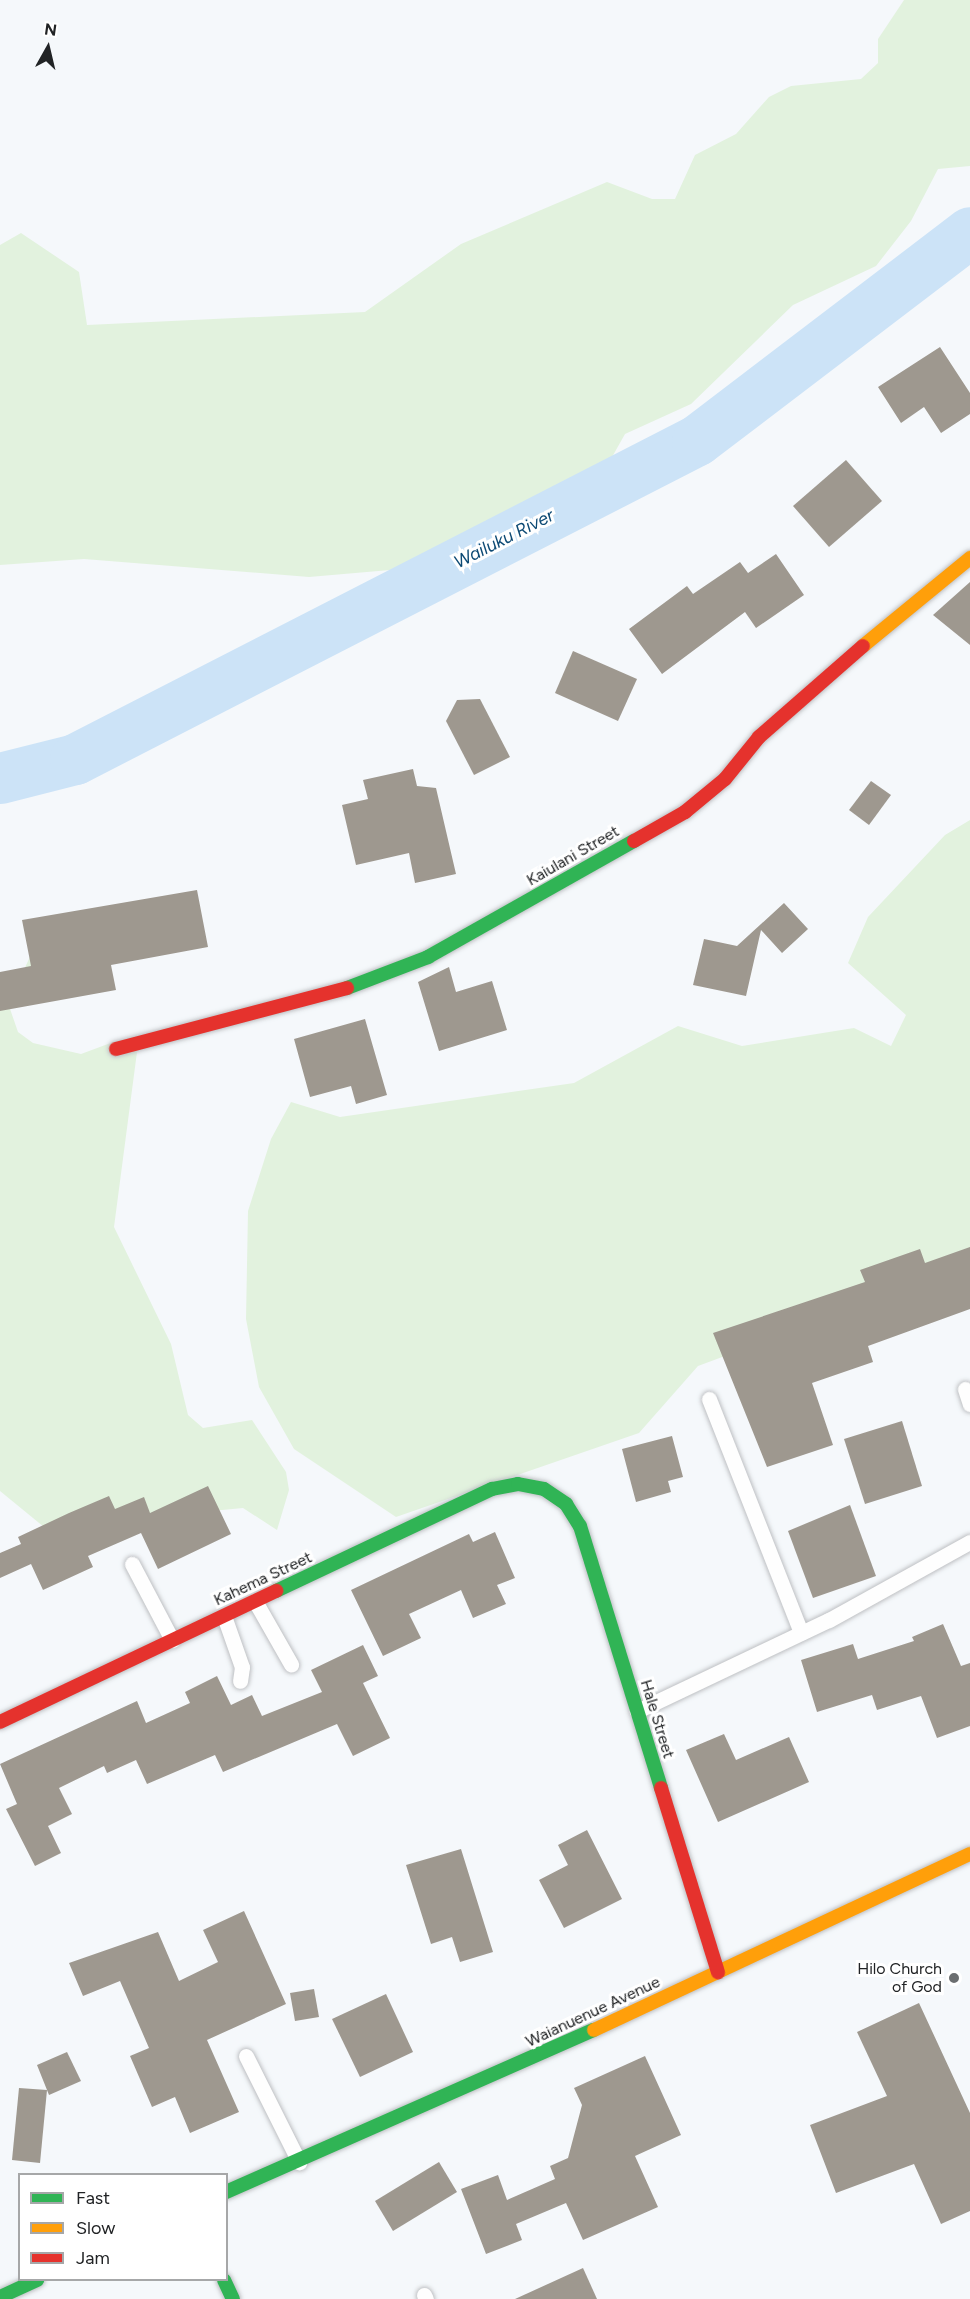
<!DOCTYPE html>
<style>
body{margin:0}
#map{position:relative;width:970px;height:2299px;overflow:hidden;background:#f5f8fb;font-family:Figtree,sans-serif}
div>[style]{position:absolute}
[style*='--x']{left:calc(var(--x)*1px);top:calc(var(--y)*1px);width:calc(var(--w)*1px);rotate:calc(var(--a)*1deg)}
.green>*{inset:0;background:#e2f2de}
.river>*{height:51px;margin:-25.5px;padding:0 25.5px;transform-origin:25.5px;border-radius:25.5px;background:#cce3f7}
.building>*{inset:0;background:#9e988f}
.roads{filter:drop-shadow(0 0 2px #bec0c3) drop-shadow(0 0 2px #bec0c3)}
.lane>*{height:15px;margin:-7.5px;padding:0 7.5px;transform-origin:7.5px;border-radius:7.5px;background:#fefefe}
.fast>*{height:14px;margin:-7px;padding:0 7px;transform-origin:7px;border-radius:7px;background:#30b455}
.slow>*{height:14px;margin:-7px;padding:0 7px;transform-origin:7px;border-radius:7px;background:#ff9f0a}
.jam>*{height:14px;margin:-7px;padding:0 7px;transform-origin:7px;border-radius:7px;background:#e5322d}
.dots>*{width:16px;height:16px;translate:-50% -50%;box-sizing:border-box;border:3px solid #fff;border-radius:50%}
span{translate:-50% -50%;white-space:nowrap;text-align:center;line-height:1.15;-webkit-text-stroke:6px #fff;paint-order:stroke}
.street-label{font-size:16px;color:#212325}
.poi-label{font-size:16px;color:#212325}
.right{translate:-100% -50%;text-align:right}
.water-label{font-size:18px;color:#0d4a74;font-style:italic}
.legend{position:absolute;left:18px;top:2173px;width:210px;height:108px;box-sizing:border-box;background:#fff;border:2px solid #a6a7a8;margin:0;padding:8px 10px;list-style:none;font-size:18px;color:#212325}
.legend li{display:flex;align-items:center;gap:12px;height:30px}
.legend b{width:30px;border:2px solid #a6a7a8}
.north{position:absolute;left:18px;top:18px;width:60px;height:60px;-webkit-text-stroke:4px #fff;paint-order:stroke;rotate:8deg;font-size:16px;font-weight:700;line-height:24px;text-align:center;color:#212325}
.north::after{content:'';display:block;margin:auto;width:21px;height:27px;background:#212325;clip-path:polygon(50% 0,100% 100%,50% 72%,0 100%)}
</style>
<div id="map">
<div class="green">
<i style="clip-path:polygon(904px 0,970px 0,970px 166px,938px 169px,911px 221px,876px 266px,793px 305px,691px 404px,625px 434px,607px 466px,495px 528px,390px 570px,309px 577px,84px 559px,0 565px,0 245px,21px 233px,79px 272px,87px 325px,365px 312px,461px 244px,607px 182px,652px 199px,675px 199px,695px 155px,736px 134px,769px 97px,791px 86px,861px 79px,878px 63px,878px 39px)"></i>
<i style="clip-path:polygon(970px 820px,970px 1265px,698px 1366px,639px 1433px,396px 1517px,294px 1449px,259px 1387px,246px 1319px,248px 1211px,271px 1139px,291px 1102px,340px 1117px,574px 1083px,678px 1026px,742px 1046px,854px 1028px,891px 1046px,906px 1015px,848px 963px,868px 917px,945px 835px)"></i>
<i style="clip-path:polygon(33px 950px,58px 951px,9px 1006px,18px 1032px,33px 1043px,81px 1054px,116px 1041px,137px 1052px,114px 1227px,171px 1344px,188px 1415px,203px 1428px,252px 1420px,286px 1472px,289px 1490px,277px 1530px,243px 1508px,44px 1527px,0 1491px,0 980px,23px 972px)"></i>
</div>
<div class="river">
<i style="--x:0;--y:778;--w:77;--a:-14.2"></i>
<i style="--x:75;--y:759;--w:699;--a:-27.15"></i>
<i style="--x:697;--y:440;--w:343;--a:-37.3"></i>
</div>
<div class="building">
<i style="clip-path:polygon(940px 347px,970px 393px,970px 414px,941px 433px,924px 407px,901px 423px,878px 387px)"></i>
<i style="clip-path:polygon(846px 460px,882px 501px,829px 547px,793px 506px)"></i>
<i style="clip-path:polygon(776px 554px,804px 595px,756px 628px,745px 612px,662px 674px,629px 629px,687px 586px,693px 594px,740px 562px,748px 573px)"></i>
<i style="clip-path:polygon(970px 582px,970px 645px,933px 615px)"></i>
<i style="clip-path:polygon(573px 651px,637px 679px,618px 721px,555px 693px)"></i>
<i style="clip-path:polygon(480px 699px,510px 757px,474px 775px,446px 721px,457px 700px)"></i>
<i style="clip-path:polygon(413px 769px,417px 786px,436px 788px,456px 874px,415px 883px,409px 853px,356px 865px,342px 805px,368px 799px,363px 780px)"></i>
<i style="clip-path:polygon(871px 781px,891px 795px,869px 825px,849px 810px)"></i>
<i style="clip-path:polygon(197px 890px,208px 947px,111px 965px,116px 990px,0 1011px,0 972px,31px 966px,22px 920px)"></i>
<i style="clip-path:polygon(784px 903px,808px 929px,782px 953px,761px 930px,746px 996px,693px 985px,704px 939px,737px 946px)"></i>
<i style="clip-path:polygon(449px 967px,456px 992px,492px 981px,507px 1030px,439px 1051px,418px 982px)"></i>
<i style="clip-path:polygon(365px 1019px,387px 1095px,356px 1104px,351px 1086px,310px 1097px,294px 1039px)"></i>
<i style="clip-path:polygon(970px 1247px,970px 1309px,868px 1346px,873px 1362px,812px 1383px,833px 1445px,767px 1467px,713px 1333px,865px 1282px,860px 1270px,920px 1249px,925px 1263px)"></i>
<i style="clip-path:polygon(902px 1421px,922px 1486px,865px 1504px,844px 1439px)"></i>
<i style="clip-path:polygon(672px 1436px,683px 1477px,668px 1481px,671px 1492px,636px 1502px,622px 1449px)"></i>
<i style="clip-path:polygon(208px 1486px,231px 1534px,158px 1569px,141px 1533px,88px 1556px,93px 1567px,43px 1590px,31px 1564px,0 1578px,0 1553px,21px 1544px,18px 1537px,69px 1513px,109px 1496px,115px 1509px,144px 1497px,150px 1513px)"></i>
<i style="clip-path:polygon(850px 1505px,876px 1576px,813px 1598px,788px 1531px)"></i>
<i style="clip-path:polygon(495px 1532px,515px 1578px,497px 1585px,506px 1604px,473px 1618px,461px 1590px,409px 1614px,421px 1638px,383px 1656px,351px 1590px,469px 1534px,473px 1542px)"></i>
<i style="clip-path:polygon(943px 1624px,961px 1666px,970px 1663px,970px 1726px,937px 1738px,921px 1696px,877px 1710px,872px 1695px,817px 1712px,801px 1660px,853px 1644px,858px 1659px,914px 1641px,912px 1637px)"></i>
<i style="clip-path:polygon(363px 1645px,378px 1676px,363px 1683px,390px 1738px,353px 1756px,337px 1724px,223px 1772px,215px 1755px,147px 1784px,136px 1760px,107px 1773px,104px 1766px,59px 1788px,72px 1814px,48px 1826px,61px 1853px,35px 1866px,6px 1809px,17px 1804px,0 1764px,137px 1701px,146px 1723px,190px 1703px,185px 1692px,217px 1676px,231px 1705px,252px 1695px,262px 1716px,322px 1692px,311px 1670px)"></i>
<i style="clip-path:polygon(724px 1734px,736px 1760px,789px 1737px,809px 1782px,718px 1822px,686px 1750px)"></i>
<i style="clip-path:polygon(587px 1830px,622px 1899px,564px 1928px,539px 1880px,568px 1865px,558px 1845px)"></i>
<i style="clip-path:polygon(461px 1849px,493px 1952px,460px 1962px,452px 1937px,431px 1944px,406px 1865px)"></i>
<i style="clip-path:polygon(244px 1911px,286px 2004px,207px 2040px,239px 2112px,190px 2133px,175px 2097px,152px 2107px,130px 2056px,149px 2048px,120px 1981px,83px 1996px,69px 1963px,158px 1932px,179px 1981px,218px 1962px,203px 1930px)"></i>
<i style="clip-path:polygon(314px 1989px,319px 2017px,295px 2021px,290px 1993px)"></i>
<i style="clip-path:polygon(386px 1994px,413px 2052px,360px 2077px,332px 2019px)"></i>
<i style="clip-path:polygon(919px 2003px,970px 2113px,970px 2211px,941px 2224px,914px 2164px,836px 2193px,810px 2125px,887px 2096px,857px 2032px)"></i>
<i style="clip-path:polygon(67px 2052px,81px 2081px,49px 2095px,37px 2065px)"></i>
<i style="clip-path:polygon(645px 2056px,681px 2135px,635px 2156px,658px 2207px,583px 2240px,566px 2203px,516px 2224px,522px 2240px,486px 2254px,461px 2189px,498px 2175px,507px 2200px,555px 2179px,550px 2166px,568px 2158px,582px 2105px,574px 2088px)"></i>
<i style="clip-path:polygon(19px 2088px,47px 2090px,40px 2163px,12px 2160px)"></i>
<i style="clip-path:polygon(439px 2162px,457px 2192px,393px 2231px,375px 2201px)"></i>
<i style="clip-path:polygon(583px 2268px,597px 2299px,515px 2299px)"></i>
</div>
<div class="roads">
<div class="lane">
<i style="--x:965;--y:1389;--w:16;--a:72"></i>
<i style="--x:709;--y:1399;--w:251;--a:68.5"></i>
<i style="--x:132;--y:1564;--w:86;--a:62.2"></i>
<i style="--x:255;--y:1601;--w:73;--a:60.3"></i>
<i style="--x:224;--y:1616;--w:54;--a:70.6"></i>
<i style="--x:242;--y:1667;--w:14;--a:98"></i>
<i style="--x:637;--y:1711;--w:212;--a:-25.4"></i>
<i style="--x:829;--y:1620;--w:161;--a:-29"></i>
<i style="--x:246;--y:2056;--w:119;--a:63.4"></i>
<i style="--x:424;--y:2295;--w:4;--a:63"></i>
</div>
<div class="fast">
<i style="--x:347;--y:988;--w:87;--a:-20.9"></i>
<i style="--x:428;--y:957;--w:236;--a:-29.4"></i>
<i style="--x:276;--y:1591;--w:239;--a:-25.3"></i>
<i style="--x:492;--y:1489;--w:26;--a:-11"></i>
<i style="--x:518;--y:1484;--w:26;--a:11"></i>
<i style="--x:544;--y:1489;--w:27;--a:34"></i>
<i style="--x:566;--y:1504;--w:26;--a:58"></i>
<i style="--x:580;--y:1526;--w:274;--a:72.8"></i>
<i style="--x:226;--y:2192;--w:402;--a:-23.8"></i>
<i style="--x:224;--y:2280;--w:21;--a:65"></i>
<i style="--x:0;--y:2297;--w:41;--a:-24.7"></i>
</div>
<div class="slow">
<i style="--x:863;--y:646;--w:139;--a:-39.4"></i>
<i style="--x:594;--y:2030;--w:415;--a:-25.1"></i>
</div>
<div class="jam">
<i style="--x:634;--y:841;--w:59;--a:-29.6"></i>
<i style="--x:685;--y:812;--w:52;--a:-39.5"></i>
<i style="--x:725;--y:779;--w:54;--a:-51"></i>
<i style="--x:759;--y:737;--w:138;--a:-41.2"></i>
<i style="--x:116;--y:1049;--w:239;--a:-14.8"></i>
<i style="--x:0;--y:1722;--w:306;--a:-25.4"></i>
<i style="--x:661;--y:1788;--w:193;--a:72.8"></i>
</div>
</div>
<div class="dots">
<i style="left:954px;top:1978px;background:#6b6e70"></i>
</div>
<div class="street-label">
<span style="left:573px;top:856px;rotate:-30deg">Kaiulani Street</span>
<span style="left:263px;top:1579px;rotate:-25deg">Kahema Street</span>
<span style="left:657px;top:1719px;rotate:73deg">Hale Street</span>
<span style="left:593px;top:2012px;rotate:-25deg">Waianuenue Avenue</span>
</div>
<div class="poi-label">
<span class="right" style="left:942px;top:1978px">Hilo Church<br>of God</span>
</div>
<div class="water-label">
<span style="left:504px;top:539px;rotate:-27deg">Wailuku River</span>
</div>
<ul class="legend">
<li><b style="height:8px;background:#30b455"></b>Fast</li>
<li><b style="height:8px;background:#ff9f0a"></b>Slow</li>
<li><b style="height:8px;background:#e5322d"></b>Jam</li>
</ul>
<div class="north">N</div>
</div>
